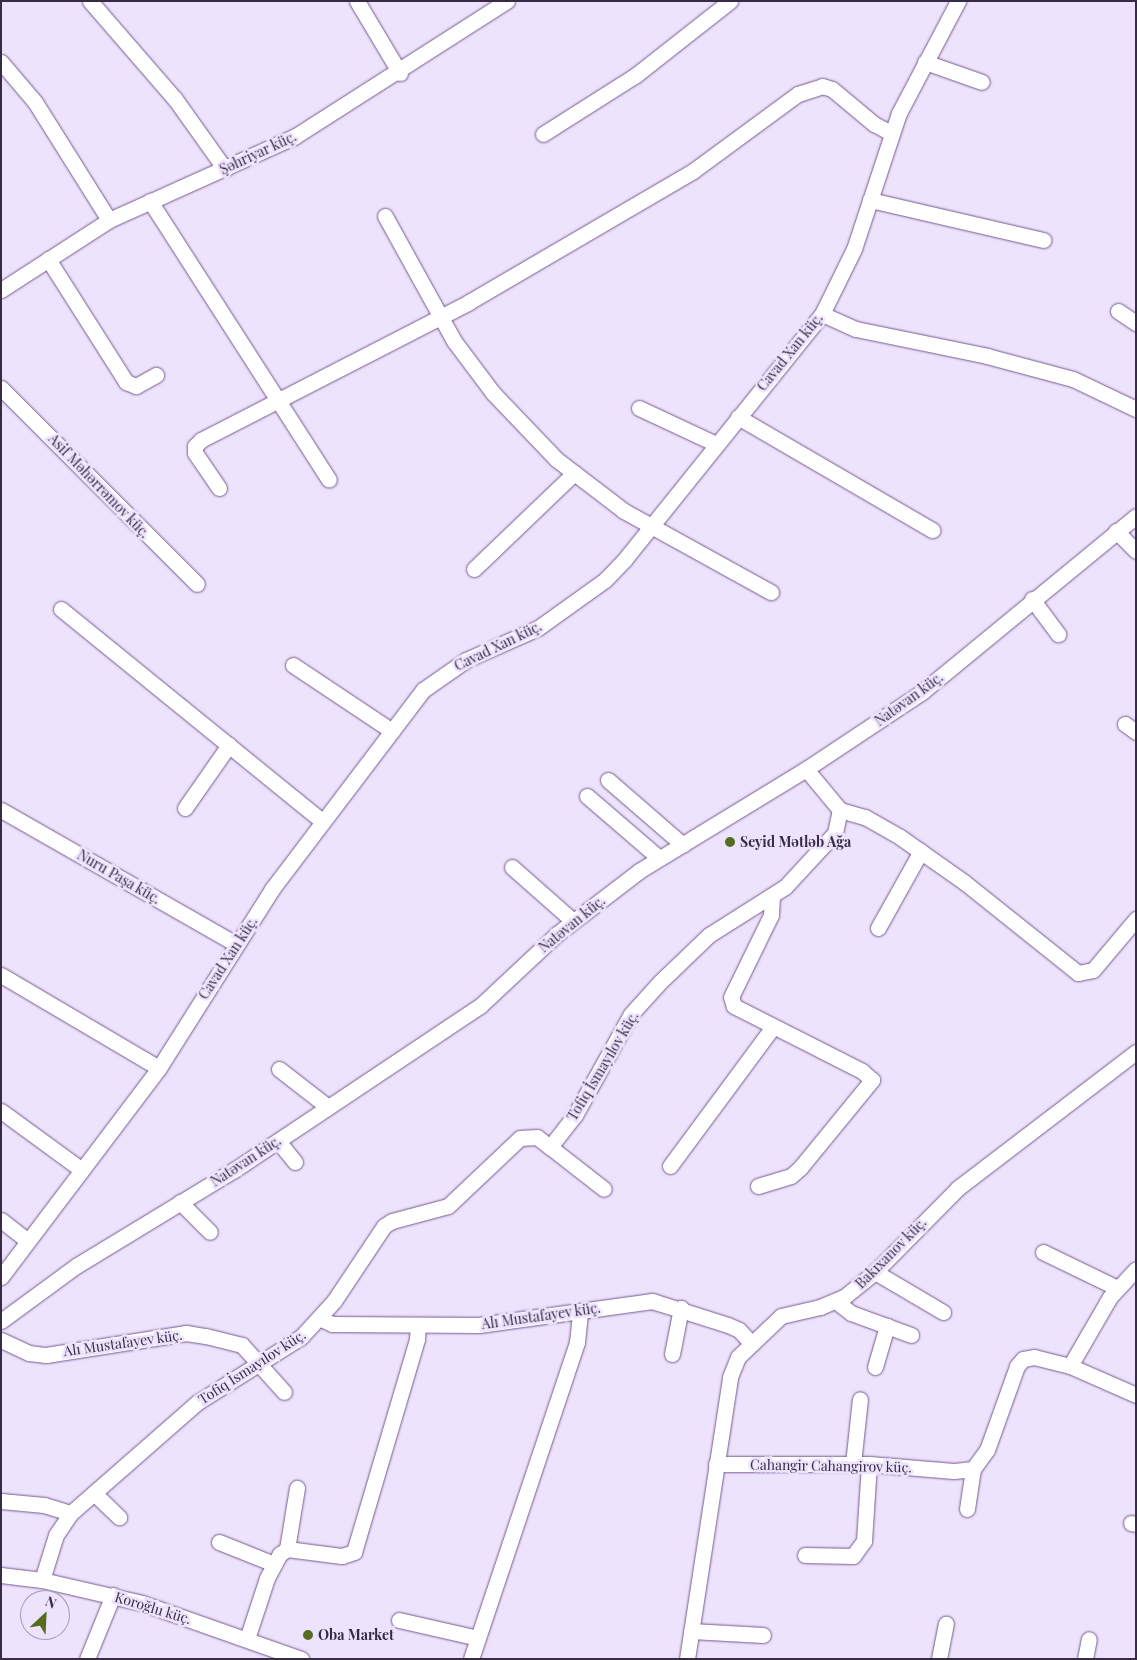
<!DOCTYPE html>
<meta charset="utf-8">
<style>
body{margin:0}
#map{position:relative;width:1137px;height:1660px;overflow:hidden;background:#eee3fc;font-family:"Playfair Display",serif}
div>[style]{position:absolute}
[style*='--x']{left:calc(var(--x)*1px);top:calc(var(--y)*1px);width:calc(var(--w)*1px);rotate:calc(var(--a)*1deg)}
.roads{filter:drop-shadow(0 0 1px #745a90) drop-shadow(0 0 1px #745a90)}
.minor>*{height:15px;margin:-7.5px;padding:0 7.5px;transform-origin:7.5px;border-radius:7.5px;background:#fff}
.dots>*{width:14px;height:14px;translate:-50% -50%;box-sizing:border-box;border:2px solid #eee3fc;border-radius:50%}
span{translate:-50% -50%;white-space:nowrap;text-align:center;line-height:1.15;-webkit-text-stroke:5px #eee3fc;paint-order:stroke}
.street-label{font-size:14px;color:#372c44}
.poi-label{font-size:14px;color:#372c44;font-weight:700}
.left{translate:0 -50%;text-align:left}
.frame{position:absolute;inset:0;border:2px solid #372c44;pointer-events:none}
.north{position:absolute;left:20px;top:1590px;width:50px;height:50px;box-sizing:border-box;background:#eee3fc;border:1px solid #a59ab2;border-radius:50%;rotate:25deg;font-size:14px;font-weight:700;line-height:20px;text-align:center;color:#372c44}
.north::after{content:'';display:block;margin:auto;width:18px;height:22px;background:#546d1e;clip-path:polygon(50% 0,100% 100%,50% 72%,0 100%)}
</style>
<div id="map">
<div class="roads">
<div class="minor">
<i style="--x:90;--y:1;--w:130;--a:49.1"></i>
<i style="--x:175;--y:99;--w:86;--a:54.5"></i>
<i style="--x:357;--y:1;--w:84;--a:59.2"></i>
<i style="--x:1;--y:62;--w:52;--a:49.6"></i>
<i style="--x:35;--y:102;--w:139;--a:57.9"></i>
<i style="--x:925;--y:62;--w:60;--a:19.3"></i>
<i style="--x:543;--y:134;--w:110;--a:-32.4"></i>
<i style="--x:636;--y:75;--w:120;--a:-38.2"></i>
<i style="--x:870;--y:200;--w:178;--a:13"></i>
<i style="--x:150;--y:201;--w:331;--a:57.3"></i>
<i style="--x:385;--y:216;--w:143;--a:61.1"></i>
<i style="--x:454;--y:341;--w:65;--a:53.1"></i>
<i style="--x:493;--y:393;--w:91;--a:46.3"></i>
<i style="--x:556;--y:459;--w:86;--a:37.4"></i>
<i style="--x:624;--y:511;--w:168;--a:28.9"></i>
<i style="--x:48;--y:259;--w:146;--a:57.6"></i>
<i style="--x:126;--y:382;--w:11;--a:22"></i>
<i style="--x:136;--y:386;--w:23;--a:-29"></i>
<i style="--x:1;--y:290;--w:129;--a:-32.9"></i>
<i style="--x:109;--y:220;--w:203;--a:-24.2"></i>
<i style="--x:294;--y:137;--w:253;--a:-32.6"></i>
<i style="--x:1118;--y:311;--w:22;--a:34"></i>
<i style="--x:822;--y:314;--w:37;--a:24"></i>
<i style="--x:856;--y:329;--w:134;--a:11.6"></i>
<i style="--x:987;--y:356;--w:89;--a:15"></i>
<i style="--x:1073;--y:379;--w:70;--a:25.5"></i>
<i style="--x:1;--y:388;--w:277;--a:45"></i>
<i style="--x:639;--y:408;--w:85;--a:25.1"></i>
<i style="--x:738;--y:417;--w:225;--a:30.2"></i>
<i style="--x:219;--y:488;--w:42;--a:-124.4"></i>
<i style="--x:195;--y:453;--w:7;--a:-90"></i>
<i style="--x:195;--y:446;--w:8;--a:-45"></i>
<i style="--x:201;--y:440;--w:301;--a:-27.2"></i>
<i style="--x:469;--y:302;--w:259;--a:-30.3"></i>
<i style="--x:693;--y:171;--w:130;--a:-36.3"></i>
<i style="--x:798;--y:94;--w:25;--a:-18"></i>
<i style="--x:822;--y:86;--w:10;--a:17"></i>
<i style="--x:832;--y:89;--w:55;--a:39.8"></i>
<i style="--x:874;--y:124;--w:19;--a:28"></i>
<i style="--x:1116;--y:531;--w:28;--a:45"></i>
<i style="--x:474;--y:569;--w:139;--a:-43.8"></i>
<i style="--x:1032;--y:599;--w:44;--a:53.4"></i>
<i style="--x:61;--y:609;--w:336;--a:39.1"></i>
<i style="--x:293;--y:665;--w:119;--a:33.7"></i>
<i style="--x:1125;--y:724;--w:14;--a:36"></i>
<i style="--x:608;--y:780;--w:99;--a:40.9"></i>
<i style="--x:587;--y:796;--w:95;--a:40.7"></i>
<i style="--x:185;--y:808;--w:77;--a:-55.1"></i>
<i style="--x:1;--y:810;--w:271;--a:29.7"></i>
<i style="--x:840;--y:810;--w:26;--a:16"></i>
<i style="--x:865;--y:817;--w:40;--a:29.7"></i>
<i style="--x:900;--y:837;--w:78;--a:35.1"></i>
<i style="--x:964;--y:882;--w:146;--a:38.6"></i>
<i style="--x:1078;--y:973;--w:15;--a:-11"></i>
<i style="--x:1093;--y:970;--w:67;--a:-49.9"></i>
<i style="--x:512;--y:867;--w:81;--a:41.5"></i>
<i style="--x:878;--y:928;--w:88;--a:-60.8"></i>
<i style="--x:1;--y:975;--w:183;--a:30.5"></i>
<i style="--x:279;--y:1069;--w:62;--a:37.8"></i>
<i style="--x:1;--y:1111;--w:100;--a:36.1"></i>
<i style="--x:278;--y:1141;--w:27;--a:51"></i>
<i style="--x:550;--y:1147;--w:68;--a:37.9"></i>
<i style="--x:670;--y:1166;--w:172;--a:-53.5"></i>
<i style="--x:758;--y:1186;--w:34;--a:-17"></i>
<i style="--x:791;--y:1176;--w:12;--a:-42"></i>
<i style="--x:800;--y:1168;--w:114;--a:-50.7"></i>
<i style="--x:872;--y:1080;--w:13;--a:-138"></i>
<i style="--x:862;--y:1071;--w:144;--a:-153.1"></i>
<i style="--x:734;--y:1006;--w:9;--a:-108"></i>
<i style="--x:731;--y:997;--w:91;--a:-64"></i>
<i style="--x:771;--y:915;--w:18;--a:-87"></i>
<i style="--x:180;--y:1202;--w:42;--a:45"></i>
<i style="--x:1;--y:1220;--w:33;--a:38"></i>
<i style="--x:1043;--y:1252;--w:82;--a:25.9"></i>
<i style="--x:875;--y:1272;--w:79;--a:30.5"></i>
<i style="--x:1;--y:1277;--w:262;--a:-52.9"></i>
<i style="--x:159;--y:1068;--w:212;--a:-57.7"></i>
<i style="--x:272;--y:889;--w:250;--a:-52.8"></i>
<i style="--x:423;--y:690;--w:52;--a:-34.9"></i>
<i style="--x:466;--y:660;--w:79;--a:-24"></i>
<i style="--x:538;--y:628;--w:82;--a:-35.6"></i>
<i style="--x:605;--y:580;--w:29;--a:-46"></i>
<i style="--x:625;--y:559;--w:314;--a:-51.2"></i>
<i style="--x:822;--y:314;--w:72;--a:-63.8"></i>
<i style="--x:854;--y:249;--w:143;--a:-71.7"></i>
<i style="--x:899;--y:113;--w:127;--a:-62.2"></i>
<i style="--x:837;--y:1302;--w:18;--a:38"></i>
<i style="--x:851;--y:1313;--w:64;--a:20.1"></i>
<i style="--x:321;--y:1319;--w:12;--a:24"></i>
<i style="--x:332;--y:1324;--w:147;--a:0.4"></i>
<i style="--x:479;--y:1325;--w:175;--a:-7.9"></i>
<i style="--x:652;--y:1301;--w:80;--a:17.5"></i>
<i style="--x:728;--y:1325;--w:12;--a:24"></i>
<i style="--x:739;--y:1330;--w:18;--a:47"></i>
<i style="--x:1;--y:1321;--w:93;--a:-36.3"></i>
<i style="--x:76;--y:1266;--w:185;--a:-31.3"></i>
<i style="--x:234;--y:1170;--w:296;--a:-33.7"></i>
<i style="--x:480;--y:1006;--w:105;--a:-43.1"></i>
<i style="--x:557;--y:934;--w:103;--a:-37.5"></i>
<i style="--x:639;--y:871;--w:196;--a:-31.4"></i>
<i style="--x:806;--y:769;--w:139;--a:-33.6"></i>
<i style="--x:922;--y:692;--w:277;--a:-39.4"></i>
<i style="--x:1;--y:1340;--w:31;--a:25"></i>
<i style="--x:29;--y:1353;--w:17;--a:7"></i>
<i style="--x:46;--y:1355;--w:142;--a:-8.9"></i>
<i style="--x:186;--y:1333;--w:20;--a:9"></i>
<i style="--x:206;--y:1336;--w:37;--a:14"></i>
<i style="--x:242;--y:1345;--w:63;--a:48.2"></i>
<i style="--x:672;--y:1354;--w:47;--a:-78.9"></i>
<i style="--x:1070;--y:1366;--w:80;--a:-59.9"></i>
<i style="--x:1110;--y:1297;--w:38;--a:-47"></i>
<i style="--x:875;--y:1367;--w:43;--a:-73.7"></i>
<i style="--x:716;--y:1464;--w:153;--a:0"></i>
<i style="--x:869;--y:1464;--w:85;--a:4.7"></i>
<i style="--x:954;--y:1471;--w:19;--a:-6"></i>
<i style="--x:973;--y:1469;--w:24;--a:-54"></i>
<i style="--x:987;--y:1450;--w:89;--a:-70.3"></i>
<i style="--x:1017;--y:1366;--w:9;--a:-49"></i>
<i style="--x:1023;--y:1359;--w:11;--a:-10"></i>
<i style="--x:1034;--y:1357;--w:37;--a:14"></i>
<i style="--x:1070;--y:1366;--w:72;--a:23.7"></i>
<i style="--x:853;--y:1464;--w:65;--a:-83.9"></i>
<i style="--x:94;--y:1493;--w:35;--a:44"></i>
<i style="--x:1;--y:1501;--w:43;--a:5.3"></i>
<i style="--x:44;--y:1505;--w:28;--a:17"></i>
<i style="--x:967;--y:1509;--w:40;--a:-81.5"></i>
<i style="--x:1131;--y:1523;--w:5;--a:11"></i>
<i style="--x:219;--y:1542;--w:59;--a:21.8"></i>
<i style="--x:287;--y:1549;--w:62;--a:-80.7"></i>
<i style="--x:805;--y:1555;--w:48;--a:1.2"></i>
<i style="--x:853;--y:1556;--w:19;--a:-54"></i>
<i style="--x:864;--y:1541;--w:77;--a:-86.3"></i>
<i style="--x:1;--y:1575;--w:41;--a:7"></i>
<i style="--x:42;--y:1580;--w:103;--a:13"></i>
<i style="--x:142;--y:1603;--w:169;--a:19.4"></i>
<i style="--x:42;--y:1580;--w:47;--a:-72.7"></i>
<i style="--x:56;--y:1535;--w:27;--a:-56"></i>
<i style="--x:71;--y:1513;--w:169;--a:-41.2"></i>
<i style="--x:198;--y:1402;--w:122;--a:-32.3"></i>
<i style="--x:301;--y:1337;--w:49;--a:-47.5"></i>
<i style="--x:334;--y:1301;--w:90;--a:-56.3"></i>
<i style="--x:384;--y:1226;--w:9;--a:-32"></i>
<i style="--x:392;--y:1221;--w:58;--a:-15"></i>
<i style="--x:448;--y:1206;--w:99;--a:-43.4"></i>
<i style="--x:520;--y:1138;--w:17;--a:-3"></i>
<i style="--x:537;--y:1137;--w:16;--a:38"></i>
<i style="--x:550;--y:1147;--w:41;--a:-52"></i>
<i style="--x:575;--y:1115;--w:115;--a:-61"></i>
<i style="--x:631;--y:1014;--w:43;--a:-47.8"></i>
<i style="--x:660;--y:982;--w:68;--a:-43.8"></i>
<i style="--x:709;--y:935;--w:90;--a:-32.3"></i>
<i style="--x:785;--y:887;--w:74;--a:-47.2"></i>
<i style="--x:835;--y:833;--w:24;--a:-78"></i>
<i style="--x:840;--y:810;--w:53;--a:-129.7"></i>
<i style="--x:399;--y:1620;--w:81;--a:12.8"></i>
<i style="--x:691;--y:1631;--w:72;--a:3.2"></i>
<i style="--x:247;--y:1639;--w:64;--a:-71.8"></i>
<i style="--x:267;--y:1578;--w:27;--a:-62"></i>
<i style="--x:280;--y:1554;--w:9;--a:-36"></i>
<i style="--x:287;--y:1549;--w:55;--a:7.3"></i>
<i style="--x:342;--y:1556;--w:13;--a:-18"></i>
<i style="--x:354;--y:1552;--w:222;--a:-73.5"></i>
<i style="--x:417;--y:1339;--w:14;--a:-86"></i>
<i style="--x:87;--y:1659;--w:69;--a:-67.9"></i>
<i style="--x:471;--y:1659;--w:334;--a:-71.5"></i>
<i style="--x:577;--y:1342;--w:30;--a:-84"></i>
<i style="--x:687;--y:1659;--w:285;--a:-81.3"></i>
<i style="--x:730;--y:1377;--w:22;--a:-68"></i>
<i style="--x:738;--y:1357;--w:59;--a:-43.6"></i>
<i style="--x:781;--y:1316;--w:40;--a:-13"></i>
<i style="--x:820;--y:1307;--w:26;--a:-23"></i>
<i style="--x:844;--y:1297;--w:40;--a:-39"></i>
<i style="--x:875;--y:1272;--w:118;--a:-45.3"></i>
<i style="--x:958;--y:1188;--w:224;--a:-37.4"></i>
<i style="--x:939;--y:1659;--w:36;--a:-79"></i>
<i style="--x:1085;--y:1659;--w:20;--a:-79"></i>
</div>
</div>
<div class="dots">
<i style="left:730px;top:842px;background:#546d1e"></i>
<i style="left:308px;top:1635px;background:#546d1e"></i>
</div>
<div class="street-label">
<span style="left:258px;top:153px;rotate:-25deg">Şəhriyar küç.</span>
<span style="left:790px;top:352px;rotate:-51deg">Cavad Xan küç.</span>
<span style="left:99px;top:486px;rotate:46deg">Asif Məhərrəmov küç.</span>
<span style="left:498px;top:646px;rotate:-26deg">Cavad Xan küç.</span>
<span style="left:909px;top:699px;rotate:-36deg">Natəvan küç.</span>
<span style="left:119px;top:877px;rotate:30deg">Nuru Paşa küç.</span>
<span style="left:572px;top:924px;rotate:-39deg">Natəvan küç.</span>
<span style="left:228px;top:958px;rotate:-57deg">Cavad Xan küç.</span>
<span style="left:603px;top:1066px;rotate:-59deg">Tofiq İsmayılov küç.</span>
<span style="left:246px;top:1161px;rotate:-33deg">Natəvan küç.</span>
<span style="left:891px;top:1253px;rotate:-45deg">Bakıxanov küç.</span>
<span style="left:541px;top:1316px;rotate:-8deg">Alı Mustafayev küç.</span>
<span style="left:123px;top:1343px;rotate:-8deg">Alı Mustafayev küç.</span>
<span style="left:252px;top:1367px;rotate:-33deg">Tofiq İsmayılov küç.</span>
<span style="left:831px;top:1466px;rotate:1deg">Cahangir Cahangirov küç.</span>
<span style="left:153px;top:1608px;rotate:17deg">Koroğlu küç.</span>
</div>
<div class="poi-label">
<span class="left" style="left:740px;top:842px">Seyid Mətləb Ağa</span>
<span class="left" style="left:318px;top:1635px">Oba Market</span>
</div>
<div class="frame"></div>
<div class="north">N</div>
</div>
